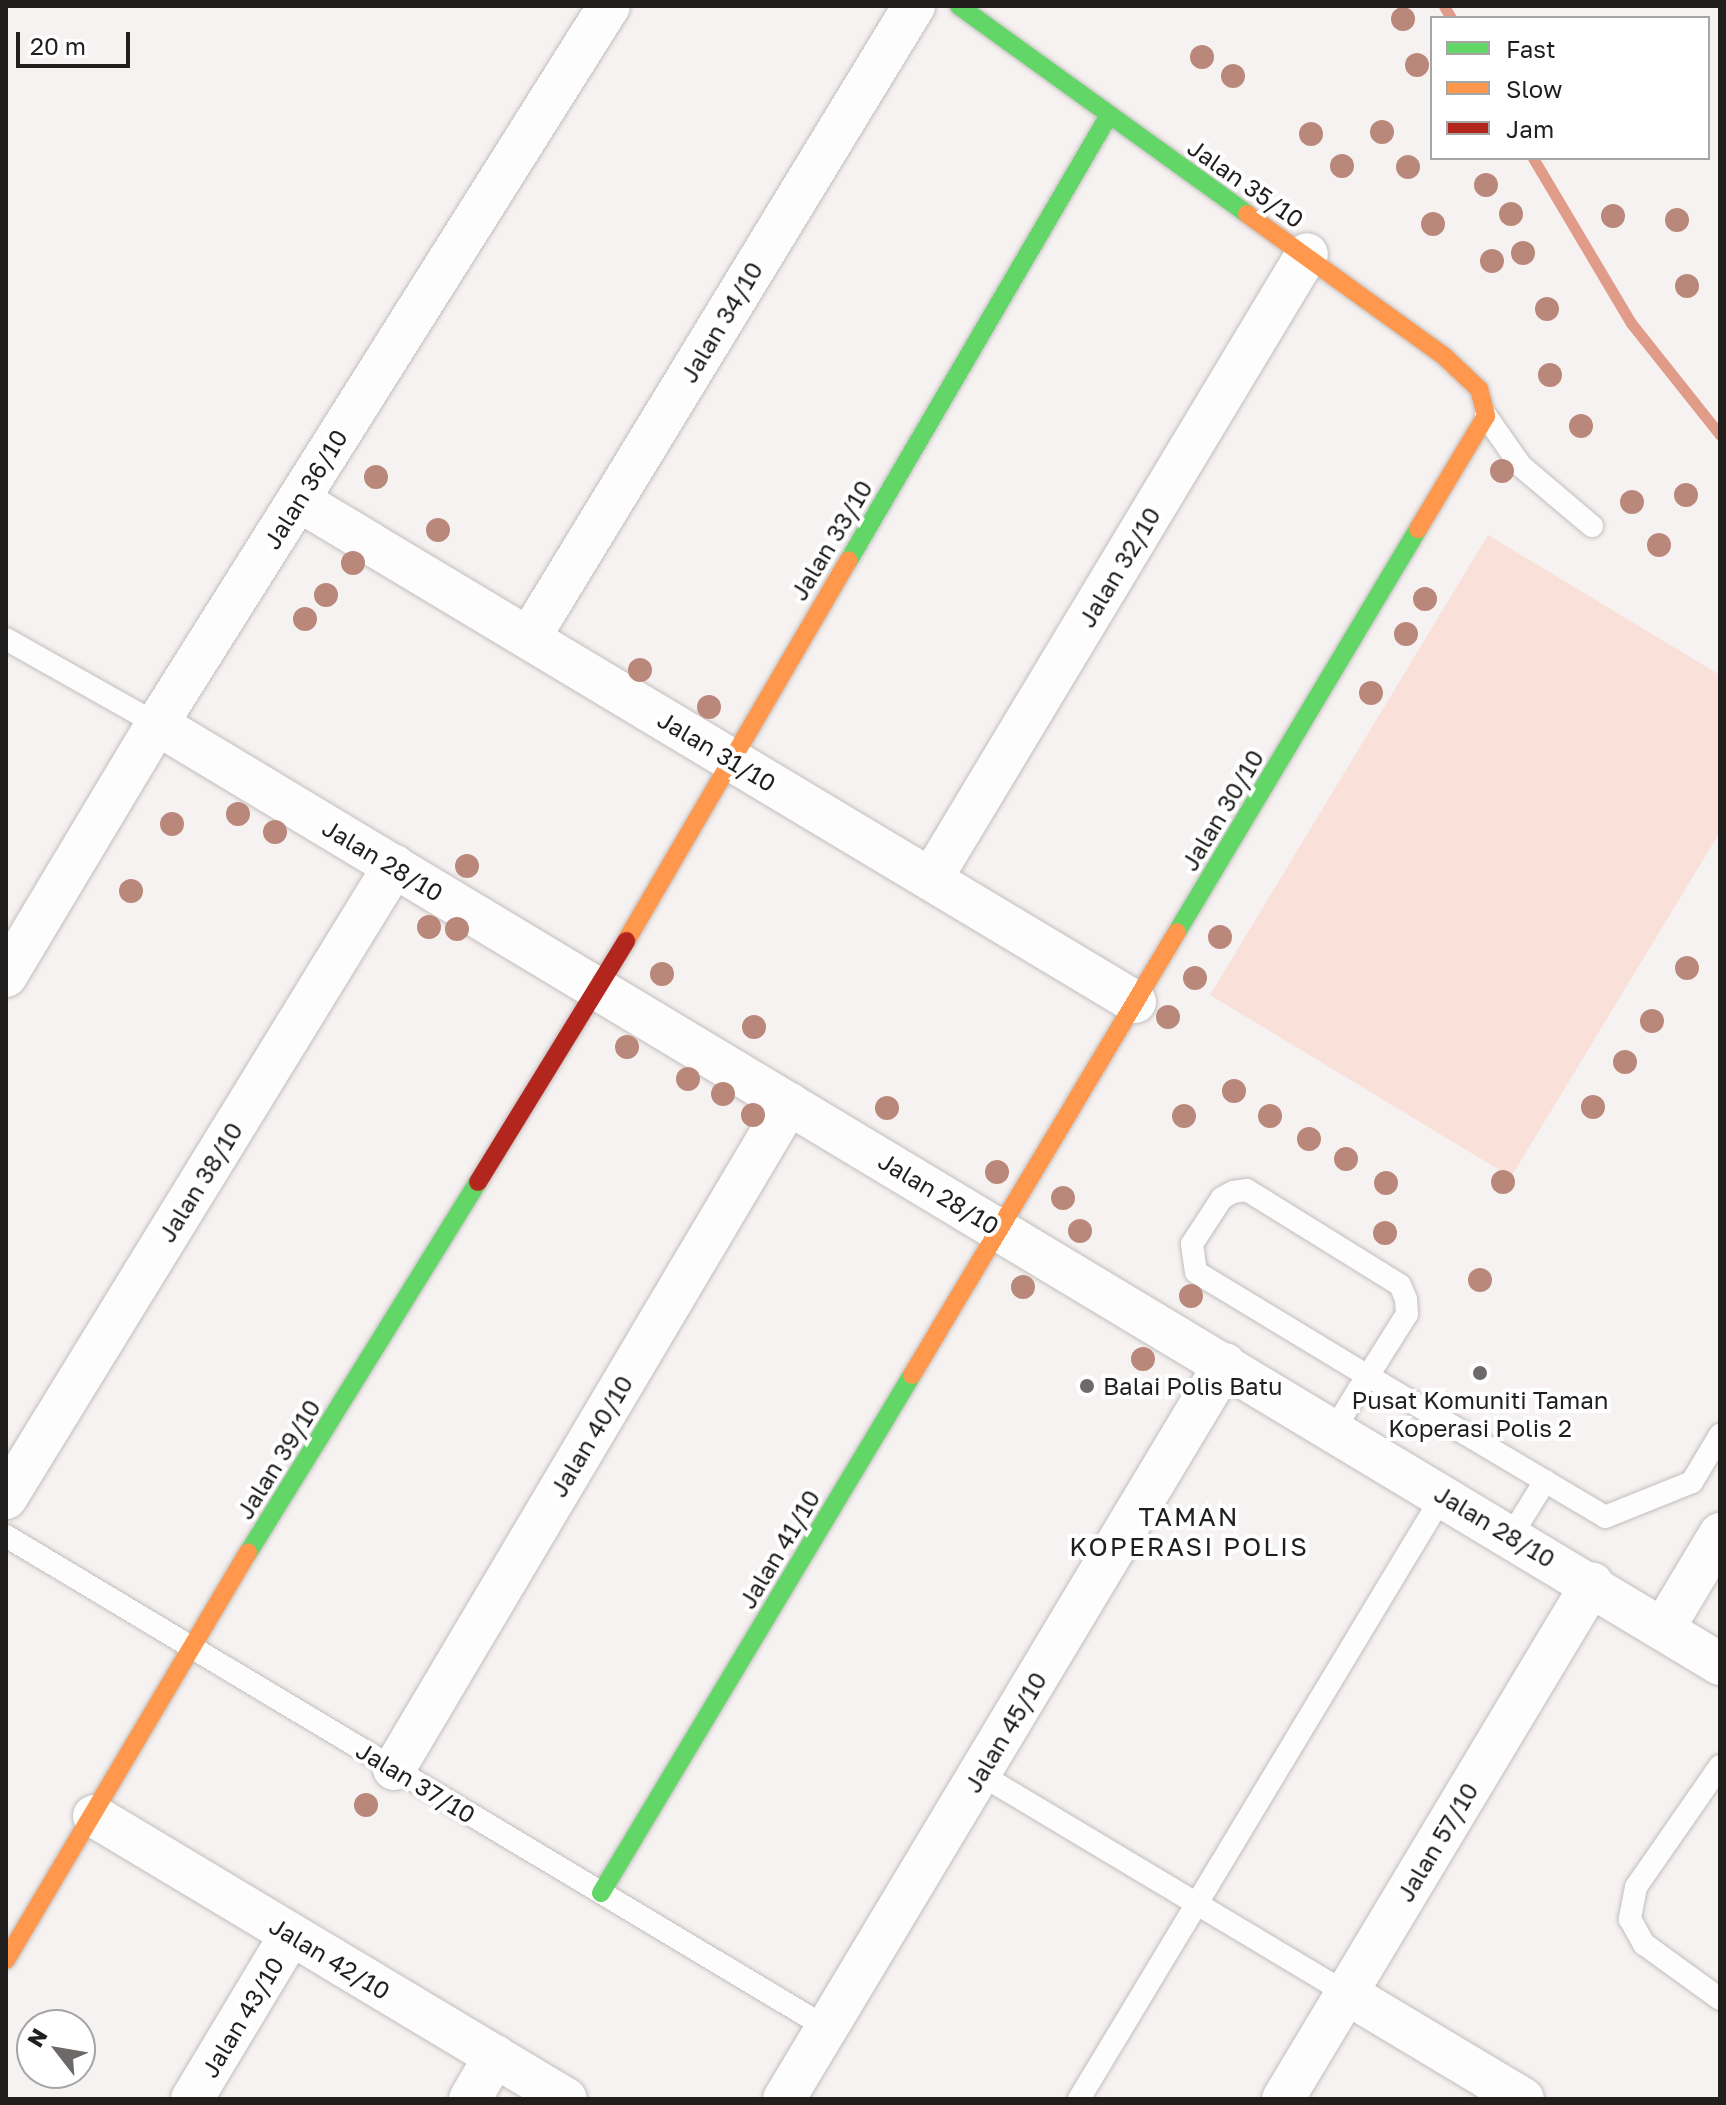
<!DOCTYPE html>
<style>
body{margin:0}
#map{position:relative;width:1726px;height:2105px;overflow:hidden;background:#f6f2f1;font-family:"Golos Text",sans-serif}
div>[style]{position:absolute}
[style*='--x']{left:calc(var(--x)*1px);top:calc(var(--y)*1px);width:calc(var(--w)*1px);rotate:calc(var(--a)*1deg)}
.green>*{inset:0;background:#f9e0d9}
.stream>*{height:11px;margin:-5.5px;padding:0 5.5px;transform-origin:5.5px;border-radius:5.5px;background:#e09b89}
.roads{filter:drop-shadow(0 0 2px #c1bebd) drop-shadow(0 0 2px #c1bebd)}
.lane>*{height:22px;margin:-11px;padding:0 11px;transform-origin:11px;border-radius:11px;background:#fefdfd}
.street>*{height:42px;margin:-21px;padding:0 21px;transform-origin:21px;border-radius:21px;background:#fefdfd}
.fast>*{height:18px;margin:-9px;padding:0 9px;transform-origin:9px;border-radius:9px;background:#63d668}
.slow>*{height:18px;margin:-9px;padding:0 9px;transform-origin:9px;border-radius:9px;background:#ff974d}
.jam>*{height:18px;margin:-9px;padding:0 9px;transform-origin:9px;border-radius:9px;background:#b3261e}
.trees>*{width:24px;height:24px;margin:-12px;border-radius:50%;background:#ba887b}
.dots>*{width:22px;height:22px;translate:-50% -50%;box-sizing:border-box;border:4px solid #fff;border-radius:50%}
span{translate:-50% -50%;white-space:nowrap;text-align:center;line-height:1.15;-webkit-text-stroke:8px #fff;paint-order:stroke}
.street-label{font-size:24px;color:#211f1e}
.poi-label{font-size:24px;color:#211f1e}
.left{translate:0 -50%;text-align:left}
.neighbourhood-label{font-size:26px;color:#211f1e;letter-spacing:2px}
.frame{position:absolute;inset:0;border:8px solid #211f1e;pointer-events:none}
.legend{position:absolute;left:1430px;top:16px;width:280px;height:144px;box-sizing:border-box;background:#fff;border:2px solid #a6a5a5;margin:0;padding:10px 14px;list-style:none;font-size:24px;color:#211f1e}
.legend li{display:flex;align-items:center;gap:16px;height:40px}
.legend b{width:40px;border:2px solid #a6a5a5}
.north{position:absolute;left:16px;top:2009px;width:80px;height:80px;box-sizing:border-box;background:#fff;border:2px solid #a6a5a5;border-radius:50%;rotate:301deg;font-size:22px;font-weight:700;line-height:32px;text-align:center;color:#211f1e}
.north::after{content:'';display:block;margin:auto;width:28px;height:36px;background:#6c6968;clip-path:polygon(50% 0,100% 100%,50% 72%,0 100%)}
.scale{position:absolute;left:16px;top:32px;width:114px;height:36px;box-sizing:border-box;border:4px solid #211f1e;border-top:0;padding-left:10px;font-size:24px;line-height:28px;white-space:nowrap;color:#211f1e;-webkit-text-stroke:6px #fff;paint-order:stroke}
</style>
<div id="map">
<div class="green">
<i style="clip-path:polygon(1488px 535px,1720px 675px,1720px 832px,1511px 1177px,1210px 995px)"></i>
</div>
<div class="stream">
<i style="--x:1444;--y:6;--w:14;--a:60"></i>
<i style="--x:1533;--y:158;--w:192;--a:59.3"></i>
<i style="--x:1631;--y:323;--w:143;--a:51.5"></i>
</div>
<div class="roads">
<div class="lane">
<i style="--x:1486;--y:416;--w:61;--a:55"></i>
<i style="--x:1521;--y:466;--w:93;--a:40.2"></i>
<i style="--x:6;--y:639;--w:173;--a:29.4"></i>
<i style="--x:1334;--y:1430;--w:48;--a:-58.6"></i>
<i style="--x:1359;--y:1389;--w:16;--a:-55"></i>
<i style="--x:1368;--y:1376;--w:73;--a:-57.8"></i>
<i style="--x:1407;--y:1314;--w:15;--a:-94"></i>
<i style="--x:1406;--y:1299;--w:15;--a:-113"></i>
<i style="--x:1400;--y:1285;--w:180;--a:-148.2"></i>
<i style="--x:1247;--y:1190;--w:14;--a:172"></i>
<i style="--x:1233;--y:1192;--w:13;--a:151"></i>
<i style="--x:1222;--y:1198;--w:55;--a:123.1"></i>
<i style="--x:1192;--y:1244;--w:28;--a:82"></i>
<i style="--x:1196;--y:1272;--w:201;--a:31.2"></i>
<i style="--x:1368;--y:1376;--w:276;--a:30.7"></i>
<i style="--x:1605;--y:1517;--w:94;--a:-21.9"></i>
<i style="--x:1692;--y:1482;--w:55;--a:-59.2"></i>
<i style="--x:6;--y:1536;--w:957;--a:30.93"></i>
<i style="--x:1511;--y:1536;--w:65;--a:-58.3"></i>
<i style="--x:1720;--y:1766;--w:147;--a:124.8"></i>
<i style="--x:1636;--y:1887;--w:33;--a:101"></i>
<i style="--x:1630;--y:1919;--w:29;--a:61"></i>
<i style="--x:1644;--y:1944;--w:94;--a:35.9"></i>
<i style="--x:980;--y:1774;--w:427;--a:30.9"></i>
<i style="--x:1079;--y:2099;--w:705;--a:-58.92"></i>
</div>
<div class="street">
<i style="--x:298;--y:500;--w:976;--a:30.95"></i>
<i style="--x:529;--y:638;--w:740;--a:-58.65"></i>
<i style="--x:157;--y:724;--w:1824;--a:31.02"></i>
<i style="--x:931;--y:879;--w:729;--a:-58.97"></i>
<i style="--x:6;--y:976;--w:294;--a:-59.1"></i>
<i style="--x:157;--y:724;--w:848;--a:-57.81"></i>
<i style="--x:6;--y:1498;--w:742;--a:-58.45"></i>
<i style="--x:1663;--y:1629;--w:111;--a:-59"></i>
<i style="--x:394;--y:1769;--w:774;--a:-59.33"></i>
<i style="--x:94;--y:1816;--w:550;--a:30.95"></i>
<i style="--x:1346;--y:1993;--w:206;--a:30.9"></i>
<i style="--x:192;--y:2099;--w:192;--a:-59"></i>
<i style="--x:470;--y:2099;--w:50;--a:-59.8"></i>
<i style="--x:784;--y:2099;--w:857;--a:-59.04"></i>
<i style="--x:1283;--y:2099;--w:601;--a:-59.04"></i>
</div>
<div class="fast">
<i style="--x:959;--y:6;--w:355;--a:35.8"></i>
<i style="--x:849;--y:560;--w:513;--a:-59.69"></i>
<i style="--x:1177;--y:932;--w:470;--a:-59.1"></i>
<i style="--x:248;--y:1553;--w:437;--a:-58.2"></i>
<i style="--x:601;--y:1893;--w:604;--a:-59.02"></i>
</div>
<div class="slow">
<i style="--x:1247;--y:214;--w:244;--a:35.8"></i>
<i style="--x:1445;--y:357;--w:47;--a:43.3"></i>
<i style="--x:1479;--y:389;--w:28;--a:75"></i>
<i style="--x:1486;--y:416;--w:132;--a:121"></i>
<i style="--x:626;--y:941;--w:441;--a:-59.7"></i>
<i style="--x:912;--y:1375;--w:516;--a:-59.11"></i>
<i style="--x:6;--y:1960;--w:474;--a:-59.3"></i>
</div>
<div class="jam">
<i style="--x:478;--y:1182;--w:283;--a:-58.4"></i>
</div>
</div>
<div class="trees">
<i style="left:1403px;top:19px"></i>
<i style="left:1202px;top:57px"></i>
<i style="left:1417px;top:65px"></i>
<i style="left:1233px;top:76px"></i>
<i style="left:1382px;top:132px"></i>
<i style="left:1311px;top:134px"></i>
<i style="left:1342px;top:166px"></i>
<i style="left:1408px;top:167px"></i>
<i style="left:1486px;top:185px"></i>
<i style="left:1511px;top:214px"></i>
<i style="left:1613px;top:216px"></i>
<i style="left:1677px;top:220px"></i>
<i style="left:1433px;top:224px"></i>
<i style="left:1523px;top:253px"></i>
<i style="left:1492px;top:261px"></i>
<i style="left:1687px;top:286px"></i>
<i style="left:1547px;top:309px"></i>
<i style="left:1550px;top:375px"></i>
<i style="left:1581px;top:426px"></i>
<i style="left:1502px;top:471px"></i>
<i style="left:376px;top:477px"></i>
<i style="left:1686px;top:495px"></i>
<i style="left:1632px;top:502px"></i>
<i style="left:438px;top:530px"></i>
<i style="left:1659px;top:545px"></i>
<i style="left:353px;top:563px"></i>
<i style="left:326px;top:595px"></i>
<i style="left:1425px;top:599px"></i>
<i style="left:305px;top:619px"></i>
<i style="left:1406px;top:634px"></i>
<i style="left:640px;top:670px"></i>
<i style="left:1371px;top:693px"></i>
<i style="left:709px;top:707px"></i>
<i style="left:238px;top:814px"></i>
<i style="left:172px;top:824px"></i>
<i style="left:275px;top:832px"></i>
<i style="left:467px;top:866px"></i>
<i style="left:131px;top:891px"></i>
<i style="left:429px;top:927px"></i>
<i style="left:457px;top:929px"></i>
<i style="left:1220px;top:937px"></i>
<i style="left:1687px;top:968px"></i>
<i style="left:662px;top:974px"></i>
<i style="left:1195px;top:978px"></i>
<i style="left:1168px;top:1017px"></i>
<i style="left:1652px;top:1021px"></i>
<i style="left:754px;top:1027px"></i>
<i style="left:627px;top:1047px"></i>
<i style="left:1625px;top:1062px"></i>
<i style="left:688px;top:1079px"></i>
<i style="left:1234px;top:1091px"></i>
<i style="left:723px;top:1094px"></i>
<i style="left:1593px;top:1107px"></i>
<i style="left:887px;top:1108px"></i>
<i style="left:753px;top:1115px"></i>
<i style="left:1184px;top:1116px"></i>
<i style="left:1270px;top:1116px"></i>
<i style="left:1309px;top:1139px"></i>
<i style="left:1346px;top:1159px"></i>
<i style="left:997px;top:1172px"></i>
<i style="left:1503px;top:1182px"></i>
<i style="left:1386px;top:1183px"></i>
<i style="left:1063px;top:1198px"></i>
<i style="left:1080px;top:1231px"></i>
<i style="left:1385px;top:1233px"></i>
<i style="left:1480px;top:1280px"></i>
<i style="left:1023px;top:1287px"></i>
<i style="left:1191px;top:1296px"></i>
<i style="left:1143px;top:1359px"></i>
<i style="left:366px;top:1805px"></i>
</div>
<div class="dots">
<i style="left:1480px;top:1373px;background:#6c6968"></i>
<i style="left:1087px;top:1386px;background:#6c6968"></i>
</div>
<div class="street-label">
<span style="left:1246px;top:183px;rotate:35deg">Jalan 35/10</span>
<span style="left:721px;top:322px;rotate:-59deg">Jalan 34/10</span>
<span style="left:305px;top:489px;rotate:-58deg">Jalan 36/10</span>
<span style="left:831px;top:540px;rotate:-59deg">Jalan 33/10</span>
<span style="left:1119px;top:567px;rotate:-59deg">Jalan 32/10</span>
<span style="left:717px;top:751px;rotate:31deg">Jalan 31/10</span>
<span style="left:1222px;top:810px;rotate:-59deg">Jalan 30/10</span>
<span style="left:383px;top:860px;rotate:31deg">Jalan 28/10</span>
<span style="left:200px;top:1182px;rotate:-58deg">Jalan 38/10</span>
<span style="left:939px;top:1193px;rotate:31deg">Jalan 28/10</span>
<span style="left:591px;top:1436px;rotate:-59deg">Jalan 40/10</span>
<span style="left:278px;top:1459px;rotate:-58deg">Jalan 39/10</span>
<span style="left:1495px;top:1526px;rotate:31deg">Jalan 28/10</span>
<span style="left:779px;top:1549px;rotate:-59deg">Jalan 41/10</span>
<span style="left:1005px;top:1732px;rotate:-59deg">Jalan 45/10</span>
<span style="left:416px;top:1782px;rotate:31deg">Jalan 37/10</span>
<span style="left:1437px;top:1842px;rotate:-59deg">Jalan 57/10</span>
<span style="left:330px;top:1958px;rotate:31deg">Jalan 42/10</span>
<span style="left:242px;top:2017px;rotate:-59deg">Jalan 43/10</span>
</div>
<div class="poi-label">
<span class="left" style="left:1103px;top:1386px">Balai Polis Batu</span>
<span style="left:1480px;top:1414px">Pusat Komuniti Taman<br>Koperasi Polis 2</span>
</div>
<div class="neighbourhood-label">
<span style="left:1189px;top:1532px">TAMAN<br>KOPERASI POLIS</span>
</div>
<div class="frame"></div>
<ul class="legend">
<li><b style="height:10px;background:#63d668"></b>Fast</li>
<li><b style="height:10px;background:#ff974d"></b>Slow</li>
<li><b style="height:10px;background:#b3261e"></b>Jam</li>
</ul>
<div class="north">N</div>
<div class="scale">20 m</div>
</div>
